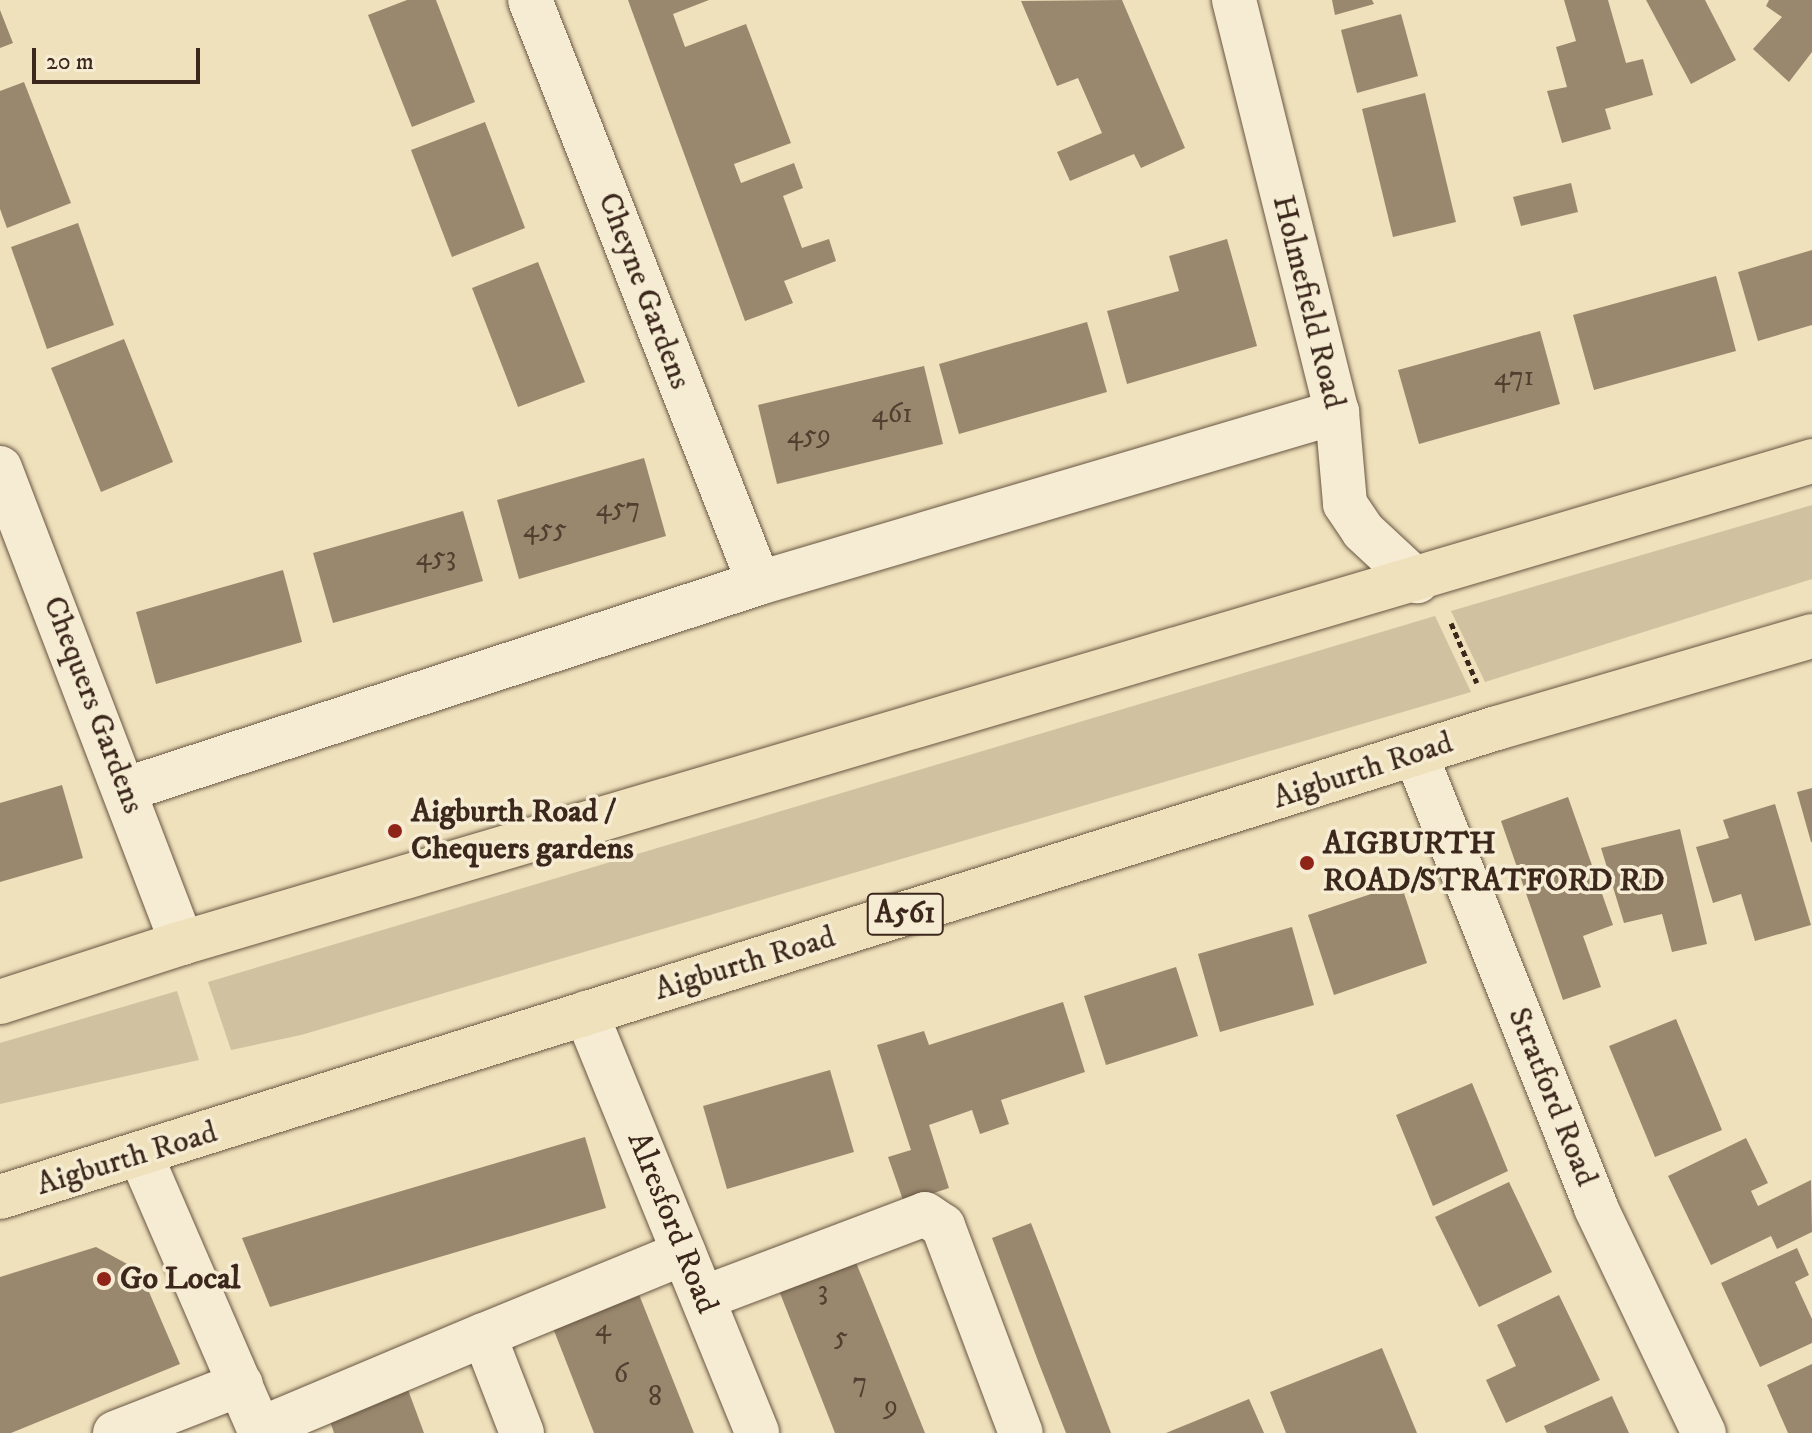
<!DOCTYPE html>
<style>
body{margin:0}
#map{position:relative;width:1812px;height:1433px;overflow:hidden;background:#efe1bb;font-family:"IM FELL DW Pica",serif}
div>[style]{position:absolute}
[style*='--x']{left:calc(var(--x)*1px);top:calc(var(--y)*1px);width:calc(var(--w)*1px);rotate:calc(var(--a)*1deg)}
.green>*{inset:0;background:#d0c1a0}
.building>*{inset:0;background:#99886e}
.path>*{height:5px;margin-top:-2.5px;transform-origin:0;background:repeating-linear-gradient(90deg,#3b271b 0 6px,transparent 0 10px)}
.roads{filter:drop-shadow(0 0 2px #685643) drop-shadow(0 0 2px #685643)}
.minor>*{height:44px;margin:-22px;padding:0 22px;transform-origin:22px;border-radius:22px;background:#f5ecd3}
.highway>*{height:44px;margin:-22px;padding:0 22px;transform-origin:22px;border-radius:22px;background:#efe1bb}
.dots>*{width:22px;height:22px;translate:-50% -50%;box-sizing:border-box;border:4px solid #f5ecd3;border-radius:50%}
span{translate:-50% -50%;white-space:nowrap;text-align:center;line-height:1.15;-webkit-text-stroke:7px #f5ecd3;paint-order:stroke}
.number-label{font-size:28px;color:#523f30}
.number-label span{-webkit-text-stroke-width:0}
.shield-label span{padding:2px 6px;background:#f5ecd3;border:2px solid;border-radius:6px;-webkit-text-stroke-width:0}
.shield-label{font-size:30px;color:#3b271b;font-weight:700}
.street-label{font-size:32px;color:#3b271b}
.poi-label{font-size:32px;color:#3b271b;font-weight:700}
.left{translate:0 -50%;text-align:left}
.scale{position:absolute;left:32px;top:48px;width:168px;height:36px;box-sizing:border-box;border:4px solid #3b271b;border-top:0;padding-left:10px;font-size:24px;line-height:28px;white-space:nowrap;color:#3b271b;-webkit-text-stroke:6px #f5ecd3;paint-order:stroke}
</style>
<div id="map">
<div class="green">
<i style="clip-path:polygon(1812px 505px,1812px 579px,1485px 682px,1451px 611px)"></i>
<i style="clip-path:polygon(1435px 616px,1471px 692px,301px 1035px,231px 1050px,208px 982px)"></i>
<i style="clip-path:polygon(177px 991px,199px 1060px,0 1104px,0 1043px)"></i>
</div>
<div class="building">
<i style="clip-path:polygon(407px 0,436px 0,475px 102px,412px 127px,368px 15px)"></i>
<i style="clip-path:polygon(628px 0,709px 0,673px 14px,685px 47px,746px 24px,791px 143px,734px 164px,741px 183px,794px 163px,803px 188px,783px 196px,802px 248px,829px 239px,836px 261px,784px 281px,793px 303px,745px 321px)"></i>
<i style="clip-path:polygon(1122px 0,1185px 148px,1141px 168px,1134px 154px,1070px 181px,1057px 152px,1102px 133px,1078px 78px,1057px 86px,1021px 1px)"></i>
<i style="clip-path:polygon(1332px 0,1372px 0,1374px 4px,1335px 15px)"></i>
<i style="clip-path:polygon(1564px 0,1608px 0,1626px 63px,1643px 59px,1653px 95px,1605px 109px,1611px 129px,1562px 143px,1547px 91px,1567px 87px,1556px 47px,1576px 41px)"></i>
<i style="clip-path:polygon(1646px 0,1705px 0,1736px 60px,1691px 84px)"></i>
<i style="clip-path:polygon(1769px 0,1812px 0,1812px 52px,1789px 82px,1753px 49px,1782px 17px,1766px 6px)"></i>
<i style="clip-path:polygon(0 10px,13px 43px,0 48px)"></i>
<i style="clip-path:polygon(1401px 14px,1418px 76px,1357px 93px,1341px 30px)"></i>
<i style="clip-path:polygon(24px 82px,71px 203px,7px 228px,0 209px,0 91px)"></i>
<i style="clip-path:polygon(1425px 93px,1456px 222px,1393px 237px,1362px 109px)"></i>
<i style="clip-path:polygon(485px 122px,525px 228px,452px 257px,411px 150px)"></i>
<i style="clip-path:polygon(1571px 183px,1578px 212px,1521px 226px,1513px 197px)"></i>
<i style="clip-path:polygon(78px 223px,114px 325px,47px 349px,11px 247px)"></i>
<i style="clip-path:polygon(1227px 239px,1257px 346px,1127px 384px,1107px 311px,1179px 291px,1169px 256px)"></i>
<i style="clip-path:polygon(1812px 250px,1812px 325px,1758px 341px,1738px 272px)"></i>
<i style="clip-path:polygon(538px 262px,585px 382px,518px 407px,472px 288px)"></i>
<i style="clip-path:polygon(1716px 276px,1736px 351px,1594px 390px,1573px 315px)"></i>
<i style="clip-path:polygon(1087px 322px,1107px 392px,959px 434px,939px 364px)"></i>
<i style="clip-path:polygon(1540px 331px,1560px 404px,1419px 444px,1398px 370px)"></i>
<i style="clip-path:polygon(124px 339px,173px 462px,101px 492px,51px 368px)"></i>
<i style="clip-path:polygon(924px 366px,943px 444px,777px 484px,758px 405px)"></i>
<i style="clip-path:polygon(644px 458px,666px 536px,519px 579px,497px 500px)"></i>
<i style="clip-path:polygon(463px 511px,483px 581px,333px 623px,313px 553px)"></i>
<i style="clip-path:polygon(283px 570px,302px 642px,156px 684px,136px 612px)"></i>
<i style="clip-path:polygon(62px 785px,83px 858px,0 882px,0 803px)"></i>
<i style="clip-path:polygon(1812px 788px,1812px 842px,1811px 842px,1797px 792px)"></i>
<i style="clip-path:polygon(1568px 797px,1613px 925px,1583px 936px,1601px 987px,1563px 1000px,1501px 821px)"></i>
<i style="clip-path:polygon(1775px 804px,1811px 925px,1755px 941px,1741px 894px,1713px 903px,1696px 847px,1729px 838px,1723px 820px)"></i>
<i style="clip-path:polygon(1680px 829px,1707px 944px,1672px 952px,1662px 914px,1624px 923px,1601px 848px)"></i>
<i style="clip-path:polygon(1401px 884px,1427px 963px,1334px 995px,1308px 915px)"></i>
<i style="clip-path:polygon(1292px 927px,1314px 1005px,1220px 1032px,1198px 954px)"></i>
<i style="clip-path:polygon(1176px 967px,1198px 1036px,1106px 1065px,1084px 996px)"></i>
<i style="clip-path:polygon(1063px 1002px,1085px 1072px,1001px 1100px,1009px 1124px,980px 1134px,972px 1110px,929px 1125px,949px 1188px,904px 1203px,888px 1157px,911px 1150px,877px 1045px,924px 1031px,929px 1045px)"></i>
<i style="clip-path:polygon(1676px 1019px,1722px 1130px,1655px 1157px,1609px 1046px)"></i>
<i style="clip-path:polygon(830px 1070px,854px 1152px,727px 1189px,703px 1106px)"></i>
<i style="clip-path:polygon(1472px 1083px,1508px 1171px,1433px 1206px,1396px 1115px)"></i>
<i style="clip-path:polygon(585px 1137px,606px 1208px,270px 1307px,242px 1238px)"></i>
<i style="clip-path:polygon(1746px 1138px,1768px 1183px,1751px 1191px,1758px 1206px,1811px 1180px,1812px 1232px,1777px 1249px,1771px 1236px,1711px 1265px,1668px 1176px)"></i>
<i style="clip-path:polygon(1509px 1182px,1552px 1272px,1479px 1307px,1435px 1217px)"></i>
<i style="clip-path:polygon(1031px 1223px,1050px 1272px,1111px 1433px,1066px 1433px,1038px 1361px,992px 1238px)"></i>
<i style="clip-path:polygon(96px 1247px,140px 1271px,180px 1364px,11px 1433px,0 1433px,0 1277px)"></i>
<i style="clip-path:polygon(1797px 1248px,1809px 1275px,1795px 1282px,1812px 1319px,1812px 1343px,1760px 1367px,1721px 1283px)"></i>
<i style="clip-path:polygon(852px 1253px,871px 1299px,925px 1433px,835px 1433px,776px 1283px)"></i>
<i style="clip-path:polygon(636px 1287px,694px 1433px,594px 1433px,551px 1323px)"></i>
<i style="clip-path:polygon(1559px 1295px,1600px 1380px,1506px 1423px,1486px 1380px,1516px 1366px,1497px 1325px)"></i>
<i style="clip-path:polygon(1382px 1348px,1417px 1433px,1286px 1433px,1270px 1392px)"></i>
<i style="clip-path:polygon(1812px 1364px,1812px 1433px,1788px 1433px,1767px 1385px)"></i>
<i style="clip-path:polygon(407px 1387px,424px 1433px,334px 1433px,329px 1418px)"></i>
<i style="clip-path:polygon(1612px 1396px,1629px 1433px,1547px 1433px,1544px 1426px)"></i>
<i style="clip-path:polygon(1249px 1399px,1264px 1433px,1166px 1433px)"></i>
</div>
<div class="path">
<i style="--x:1451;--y:623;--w:65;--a:66.6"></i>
</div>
<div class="roads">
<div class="minor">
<i style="--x:530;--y:0;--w:626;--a:68.56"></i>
<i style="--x:1234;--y:0;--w:425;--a:76"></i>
<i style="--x:1337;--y:412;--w:92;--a:85"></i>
<i style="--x:1345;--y:504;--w:32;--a:56"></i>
<i style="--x:1363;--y:531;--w:74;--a:42.8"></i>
<i style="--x:0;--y:468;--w:509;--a:69.04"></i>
<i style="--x:1416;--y:755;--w:487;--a:68.3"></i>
<i style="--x:1596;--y:1208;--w:250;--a:64.4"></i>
<i style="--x:127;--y:789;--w:665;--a:-18.05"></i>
<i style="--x:759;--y:583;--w:603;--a:-16.48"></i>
<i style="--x:586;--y:1013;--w:453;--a:67.8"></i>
<i style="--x:141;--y:1156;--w:302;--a:66.6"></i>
<i style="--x:703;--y:1298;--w:237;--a:-20.7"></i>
<i style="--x:925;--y:1214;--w:22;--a:34"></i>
<i style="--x:943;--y:1226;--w:221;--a:69.4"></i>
<i style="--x:260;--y:1429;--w:243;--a:-22.8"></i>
<i style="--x:115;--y:1433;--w:135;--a:-21.3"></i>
<i style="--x:522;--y:1433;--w:105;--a:-111.2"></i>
<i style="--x:484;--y:1335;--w:216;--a:-22.3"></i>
</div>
<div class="highway">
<i style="--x:0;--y:1002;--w:191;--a:-18"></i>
<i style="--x:182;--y:943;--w:1700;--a:-16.47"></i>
<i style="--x:0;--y:1197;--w:1569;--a:-17.4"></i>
<i style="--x:1497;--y:728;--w:328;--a:-16.3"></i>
</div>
</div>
<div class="dots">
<i style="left:395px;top:831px;background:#8f2418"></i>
<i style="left:1307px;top:863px;background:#8f2418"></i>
<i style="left:104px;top:1279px;background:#8f2418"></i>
</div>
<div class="number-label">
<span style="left:1514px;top:377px">471</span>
<span style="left:892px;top:414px">461</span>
<span style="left:809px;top:435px">459</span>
<span style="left:618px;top:508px">457</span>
<span style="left:545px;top:529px">455</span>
<span style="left:436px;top:557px">453</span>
<span style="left:823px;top:1291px">3</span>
<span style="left:603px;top:1328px">4</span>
<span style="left:841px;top:1337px">5</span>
<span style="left:621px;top:1374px">6</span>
<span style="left:860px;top:1383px">7</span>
<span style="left:655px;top:1397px">8</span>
<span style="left:891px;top:1406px">9</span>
</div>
<div class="shield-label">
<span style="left:905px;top:914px">A561</span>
</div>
<div class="street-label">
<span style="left:644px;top:291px;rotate:69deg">Cheyne Gardens</span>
<span style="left:1308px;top:302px;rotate:76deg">Holmefield Road</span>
<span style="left:93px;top:705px;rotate:69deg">Chequers Gardens</span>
<span style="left:1363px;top:771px;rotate:-18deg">Aigburth Road</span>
<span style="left:745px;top:964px;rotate:-17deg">Aigburth Road</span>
<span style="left:1552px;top:1097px;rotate:68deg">Stratford Road</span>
<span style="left:127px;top:1159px;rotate:-17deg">Aigburth Road</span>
<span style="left:672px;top:1223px;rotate:68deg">Alresford Road</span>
</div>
<div class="poi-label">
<span class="left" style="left:411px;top:831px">Aigburth Road /<br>Chequers gardens</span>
<span class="left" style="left:1323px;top:863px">AIGBURTH<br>ROAD/STRATFORD RD</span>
<span class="left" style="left:120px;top:1279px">Go Local</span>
</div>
<div class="scale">20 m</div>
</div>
